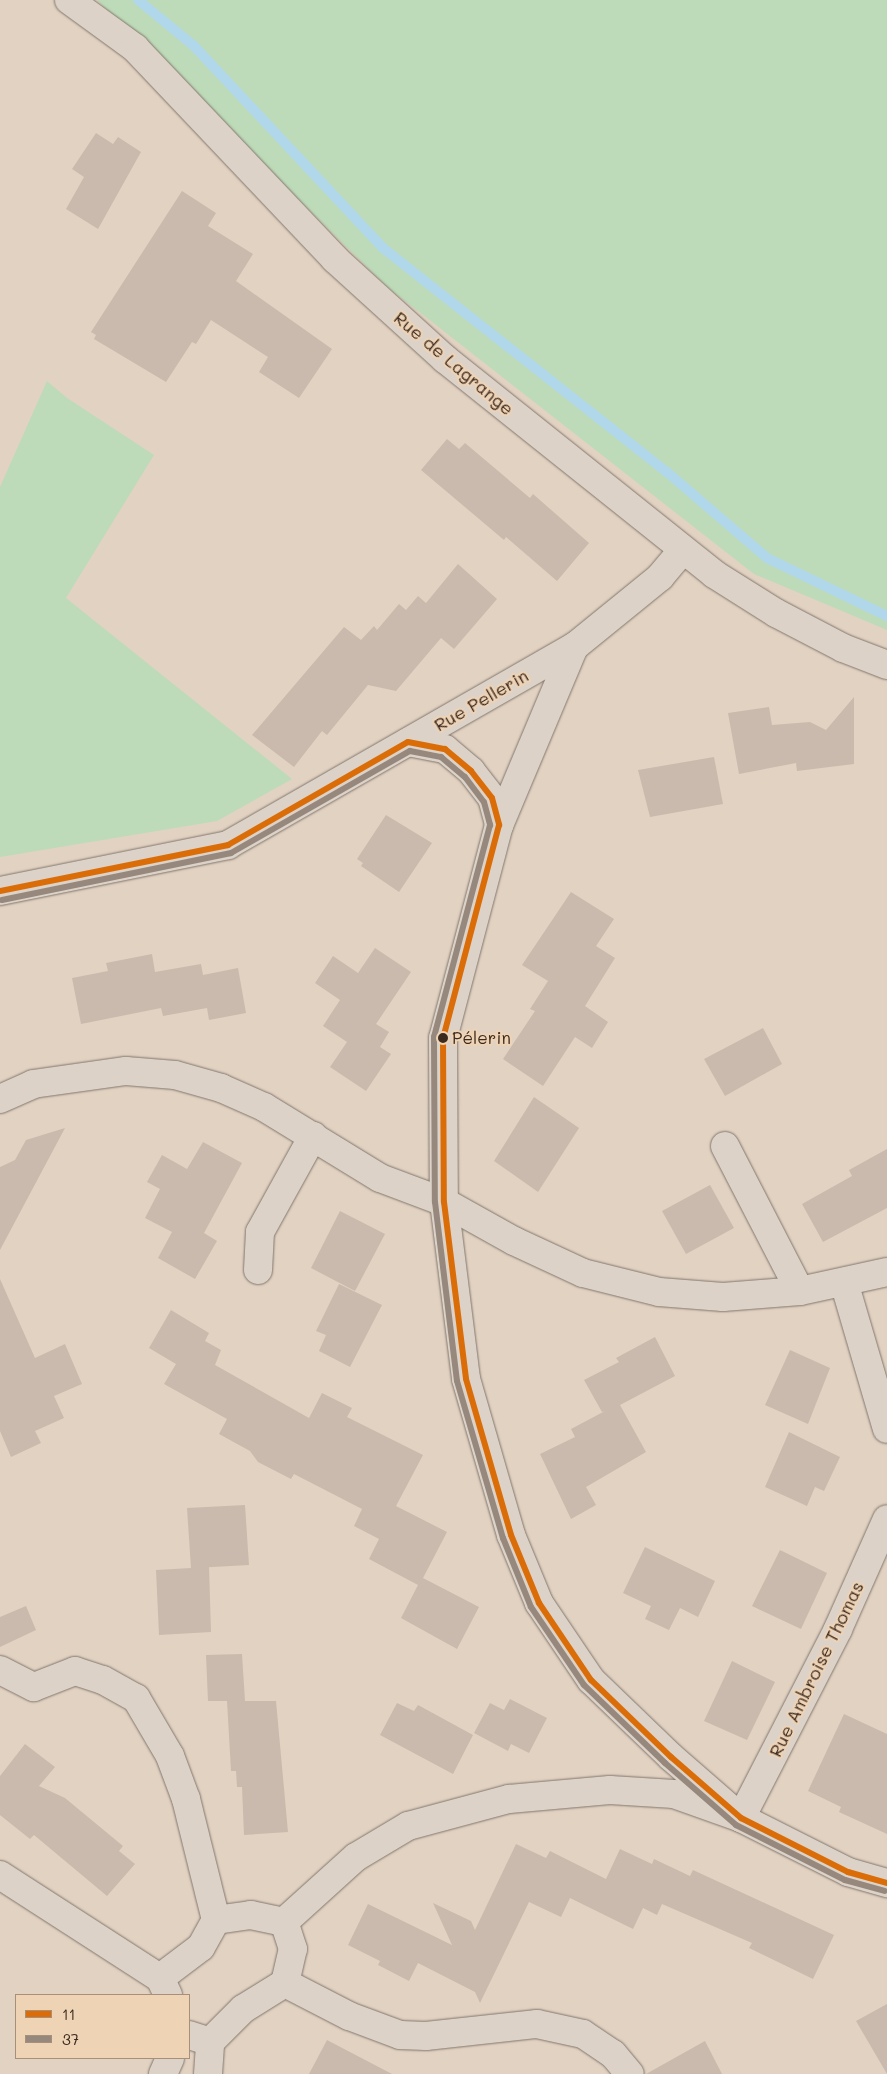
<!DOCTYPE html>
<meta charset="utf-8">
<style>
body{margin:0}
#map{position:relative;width:887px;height:2074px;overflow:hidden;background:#e2d2c2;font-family:Mali,sans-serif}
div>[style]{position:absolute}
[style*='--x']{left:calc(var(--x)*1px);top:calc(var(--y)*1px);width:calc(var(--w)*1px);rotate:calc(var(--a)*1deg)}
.green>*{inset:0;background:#bddbb8}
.stream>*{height:10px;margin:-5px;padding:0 5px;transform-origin:5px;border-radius:5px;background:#b1d7eb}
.building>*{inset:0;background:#cabaad}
.roads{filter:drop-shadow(0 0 1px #81776d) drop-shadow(0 0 1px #81776d)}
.street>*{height:28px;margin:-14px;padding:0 14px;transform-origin:14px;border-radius:14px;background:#ddd2c7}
.secondary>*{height:28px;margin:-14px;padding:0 14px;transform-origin:14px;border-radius:14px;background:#ddd2c7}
.bus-1>*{height:6px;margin:-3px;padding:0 3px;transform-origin:3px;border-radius:3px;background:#da6d07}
.bus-2>*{height:6px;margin:-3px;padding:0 3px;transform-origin:3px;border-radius:3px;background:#96887d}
.dots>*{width:14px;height:14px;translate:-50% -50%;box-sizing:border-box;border:2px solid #efd3b5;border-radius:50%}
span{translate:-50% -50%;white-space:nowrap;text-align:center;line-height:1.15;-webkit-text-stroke:4px #efd3b5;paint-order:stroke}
.bus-label{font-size:17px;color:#3b2a1e}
.left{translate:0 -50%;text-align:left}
.street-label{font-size:18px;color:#3b2a1e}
.legend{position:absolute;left:15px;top:1994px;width:175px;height:65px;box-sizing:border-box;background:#efd3b5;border:1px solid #a78f79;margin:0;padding:6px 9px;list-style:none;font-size:15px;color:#3b2a1e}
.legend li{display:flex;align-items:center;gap:10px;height:25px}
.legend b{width:25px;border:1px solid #a78f79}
</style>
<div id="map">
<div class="green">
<i style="clip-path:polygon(97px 0,887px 0,887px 630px,754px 574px,386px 286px)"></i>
<i style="clip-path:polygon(47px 381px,67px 398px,154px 455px,66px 598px,292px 779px,217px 821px,0 857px,0 487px)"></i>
</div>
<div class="stream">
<i style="--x:138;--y:0;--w:72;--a:39.4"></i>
<i style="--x:194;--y:46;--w:277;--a:46.9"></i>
<i style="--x:383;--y:248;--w:362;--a:38.3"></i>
<i style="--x:667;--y:472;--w:132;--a:40.7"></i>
<i style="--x:767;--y:558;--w:133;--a:25.8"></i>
</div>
<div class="building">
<i style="clip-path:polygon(96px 133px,113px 144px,118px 137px,141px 152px,98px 229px,66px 209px,84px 177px,72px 169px)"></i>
<i style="clip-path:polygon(182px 191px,216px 213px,208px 226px,253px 254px,236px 281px,332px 349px,299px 398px,259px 372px,268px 357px,211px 320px,196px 344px,192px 342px,166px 382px,94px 339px,96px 335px,91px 332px)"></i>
<i style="clip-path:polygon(447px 439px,459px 449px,465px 443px,530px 498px,533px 494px,589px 543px,557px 581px,506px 537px,504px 540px,421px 470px)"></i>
<i style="clip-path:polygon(458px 564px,497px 599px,454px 649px,441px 638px,396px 691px,368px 685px,327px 735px,322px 731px,294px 767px,252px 735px,344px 627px,361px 640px,374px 626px,377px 630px,399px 604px,406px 610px,418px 596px,426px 603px)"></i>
<i style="clip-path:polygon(854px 697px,854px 764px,797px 771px,796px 763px,739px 774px,728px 713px,769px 707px,772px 725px,810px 722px,826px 730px)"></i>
<i style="clip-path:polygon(714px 757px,723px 804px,650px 817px,638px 770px)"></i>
<i style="clip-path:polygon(386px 815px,432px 843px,399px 892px,361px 866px,363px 863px,357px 859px)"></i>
<i style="clip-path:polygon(571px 892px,614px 919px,596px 946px,615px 958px,585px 1006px,608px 1022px,592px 1048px,575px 1037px,543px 1086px,503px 1059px,535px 1011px,530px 1009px,548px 981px,522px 965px)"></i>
<i style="clip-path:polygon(375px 948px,411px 972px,376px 1024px,389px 1032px,380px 1047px,391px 1054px,366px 1091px,330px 1067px,347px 1042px,323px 1026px,340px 1000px,315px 983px,333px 956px,358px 973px)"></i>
<i style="clip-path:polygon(152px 954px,155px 972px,201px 964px,203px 975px,238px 968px,246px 1013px,209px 1020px,207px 1008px,163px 1016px,161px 1008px,81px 1024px,72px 978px,108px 971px,106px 963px)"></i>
<i style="clip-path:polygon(763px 1028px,782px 1064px,725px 1096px,704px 1059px)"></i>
<i style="clip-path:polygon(534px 1097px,579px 1128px,538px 1192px,494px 1161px)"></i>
<i style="clip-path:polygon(65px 1128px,0 1250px,0 1167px,15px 1160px,26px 1140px)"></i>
<i style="clip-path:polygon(203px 1142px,242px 1163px,204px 1233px,217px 1241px,195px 1279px,158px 1258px,172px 1232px,145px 1218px,160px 1189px,147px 1182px,162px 1155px,187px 1169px)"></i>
<i style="clip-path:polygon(887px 1149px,887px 1208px,823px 1242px,802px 1204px,852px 1176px,849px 1170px)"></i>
<i style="clip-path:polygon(710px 1185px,734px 1228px,686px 1254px,662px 1211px)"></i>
<i style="clip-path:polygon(340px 1211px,385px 1234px,355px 1291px,311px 1268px)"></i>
<i style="clip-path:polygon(0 1279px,35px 1358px,65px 1344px,82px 1384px,54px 1396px,64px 1418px,35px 1431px,41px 1443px,11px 1457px,0 1431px)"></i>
<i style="clip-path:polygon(339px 1284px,382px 1305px,350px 1367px,319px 1351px,326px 1335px,316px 1331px)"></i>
<i style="clip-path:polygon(171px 1310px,209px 1333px,205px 1341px,221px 1350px,215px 1365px,309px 1418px,322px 1393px,352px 1408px,347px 1417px,423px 1455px,396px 1506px,447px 1532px,423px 1578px,479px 1607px,457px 1649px,401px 1618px,418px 1585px,369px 1559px,379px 1539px,354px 1526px,362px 1509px,294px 1474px,291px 1479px,258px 1462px,250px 1451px,219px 1434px,227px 1419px,164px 1384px,176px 1364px,149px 1348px)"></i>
<i style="clip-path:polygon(655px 1337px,675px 1376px,620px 1405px,646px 1452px,586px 1487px,596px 1505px,571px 1519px,540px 1454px,575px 1437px,571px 1429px,605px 1411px,602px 1412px,584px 1380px,619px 1362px,616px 1358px)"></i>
<i style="clip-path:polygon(790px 1350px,830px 1368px,808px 1424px,765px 1405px)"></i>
<i style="clip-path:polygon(789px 1432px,840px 1457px,824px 1491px,815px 1487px,807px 1506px,765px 1487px)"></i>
<i style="clip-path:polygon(245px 1505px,249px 1565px,194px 1568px,209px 1567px,211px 1632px,159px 1635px,156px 1570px,191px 1568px,187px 1508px)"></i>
<i style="clip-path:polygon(645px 1547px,715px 1581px,698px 1617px,680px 1608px,669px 1630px,645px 1619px,651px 1606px,623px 1593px)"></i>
<i style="clip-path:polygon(780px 1550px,827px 1573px,801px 1629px,752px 1606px)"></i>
<i style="clip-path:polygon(26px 1606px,36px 1630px,0 1647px,0 1617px)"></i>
<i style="clip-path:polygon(242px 1654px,245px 1701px,208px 1701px,206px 1655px)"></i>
<i style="clip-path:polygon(732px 1661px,775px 1682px,747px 1740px,704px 1721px)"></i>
<i style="clip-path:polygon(510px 1699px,547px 1718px,529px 1753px,511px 1744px,508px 1751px,474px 1733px,490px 1703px,504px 1710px)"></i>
<i style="clip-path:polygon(227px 1701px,276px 1701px,288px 1832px,244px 1835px,242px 1787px,237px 1787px,236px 1771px,231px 1771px)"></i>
<i style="clip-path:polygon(397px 1703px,414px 1711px,418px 1705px,473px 1735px,453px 1774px,380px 1735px)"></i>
<i style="clip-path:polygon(844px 1714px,887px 1734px,887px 1834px,839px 1812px,841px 1807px,808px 1791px)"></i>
<i style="clip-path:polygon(25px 1744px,55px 1767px,39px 1786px,65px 1798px,123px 1846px,119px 1851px,135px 1864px,107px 1896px,34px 1835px,30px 1839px,0 1815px,0 1776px)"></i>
<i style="clip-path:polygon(516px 1844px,546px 1858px,550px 1851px,606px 1879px,620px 1849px,652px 1864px,654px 1859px,690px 1876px,693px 1870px,834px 1935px,813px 1979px,749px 1948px,752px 1943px,662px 1904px,657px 1915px,643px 1908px,633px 1929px,570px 1898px,561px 1917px,529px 1902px,480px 2003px,475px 1992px,418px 1963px,409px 1981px,378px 1965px,380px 1961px,348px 1945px,368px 1904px,452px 1945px,433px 1903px,471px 1921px,475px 1930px)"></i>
<i style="clip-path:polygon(887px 2004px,887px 2074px,856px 2021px)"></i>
<i style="clip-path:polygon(327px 2040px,392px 2074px,309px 2074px)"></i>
<i style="clip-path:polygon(705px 2041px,722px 2074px,646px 2074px)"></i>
</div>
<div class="roads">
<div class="street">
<i style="--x:574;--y:647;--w:193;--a:112.8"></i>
<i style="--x:499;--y:825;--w:220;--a:104.7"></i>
<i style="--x:443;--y:1038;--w:164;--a:89.7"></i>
<i style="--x:444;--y:1202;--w:178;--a:82.9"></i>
<i style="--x:466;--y:1379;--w:162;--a:73.9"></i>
<i style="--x:511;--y:1535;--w:74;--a:67.6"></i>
<i style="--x:539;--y:1603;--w:93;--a:56"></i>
<i style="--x:591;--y:1680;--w:111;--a:43.9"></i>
<i style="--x:671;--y:1757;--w:93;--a:41.1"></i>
<i style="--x:741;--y:1818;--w:120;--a:26.8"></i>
<i style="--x:848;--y:1872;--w:41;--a:15.8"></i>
<i style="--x:408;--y:742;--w:38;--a:11"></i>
<i style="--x:445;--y:749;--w:34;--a:40"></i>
<i style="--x:471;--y:771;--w:34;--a:52"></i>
<i style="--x:492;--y:798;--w:28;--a:75"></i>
<i style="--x:0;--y:891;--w:233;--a:-11.4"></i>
<i style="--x:228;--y:845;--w:399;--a:-29.8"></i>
<i style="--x:574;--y:647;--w:111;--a:-39.1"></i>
<i style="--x:660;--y:577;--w:35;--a:-50"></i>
<i style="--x:0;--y:1099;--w:36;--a:-24"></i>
<i style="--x:33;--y:1084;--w:94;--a:-8"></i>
<i style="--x:126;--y:1071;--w:49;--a:4.7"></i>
<i style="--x:175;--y:1075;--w:48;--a:15.8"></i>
<i style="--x:221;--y:1088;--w:47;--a:23.8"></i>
<i style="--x:264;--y:1107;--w:136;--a:31.5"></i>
<i style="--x:380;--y:1178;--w:68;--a:20.6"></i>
<i style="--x:444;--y:1202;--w:80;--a:29.1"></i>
<i style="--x:514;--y:1241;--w:76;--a:24.9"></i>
<i style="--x:583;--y:1273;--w:78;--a:14"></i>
<i style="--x:659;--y:1292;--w:64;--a:4.5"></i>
<i style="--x:723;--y:1297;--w:77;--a:-4.5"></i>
<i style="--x:800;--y:1291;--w:89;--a:-12.3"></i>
<i style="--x:725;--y:1146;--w:163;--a:62.7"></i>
<i style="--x:258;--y:1270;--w:38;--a:-87"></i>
<i style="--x:260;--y:1232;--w:110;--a:-61.1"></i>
<i style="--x:844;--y:1282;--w:153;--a:73.7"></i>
<i style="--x:0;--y:1670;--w:38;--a:27"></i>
<i style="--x:34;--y:1687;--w:44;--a:-21.3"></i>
<i style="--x:75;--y:1671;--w:29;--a:18"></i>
<i style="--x:103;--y:1680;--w:38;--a:29"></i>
<i style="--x:136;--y:1698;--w:67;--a:59.6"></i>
<i style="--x:170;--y:1756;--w:46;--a:69.6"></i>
<i style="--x:186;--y:1799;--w:125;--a:76.1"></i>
<i style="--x:0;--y:1875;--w:190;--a:32.8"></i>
<i style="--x:284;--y:1922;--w:97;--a:-42.1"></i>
<i style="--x:356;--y:1857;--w:61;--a:-30.8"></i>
<i style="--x:408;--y:1826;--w:105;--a:-15"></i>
<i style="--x:509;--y:1799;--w:101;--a:-5.1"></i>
<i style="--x:610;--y:1790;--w:64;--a:3.6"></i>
<i style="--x:674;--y:1794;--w:71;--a:19.7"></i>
<i style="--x:741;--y:1818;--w:212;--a:-62.8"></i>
<i style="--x:838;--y:1629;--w:120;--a:-66"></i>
<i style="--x:285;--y:1983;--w:72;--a:27.3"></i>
<i style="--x:349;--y:2016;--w:54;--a:20.4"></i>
<i style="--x:400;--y:2035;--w:26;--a:2"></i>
<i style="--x:426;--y:2036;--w:112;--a:-6.2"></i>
<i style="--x:537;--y:2024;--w:47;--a:12.3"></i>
<i style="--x:583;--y:2034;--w:36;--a:34"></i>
<i style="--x:613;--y:2054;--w:26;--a:50"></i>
<i style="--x:168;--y:1995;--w:19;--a:-115"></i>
<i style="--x:160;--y:1978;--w:51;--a:-37.1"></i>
<i style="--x:201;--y:1947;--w:31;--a:-61"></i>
<i style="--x:189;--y:2035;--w:22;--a:18"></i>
<i style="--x:210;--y:2042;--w:47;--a:-45"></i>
<i style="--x:243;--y:2009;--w:49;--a:-31.8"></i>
<i style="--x:285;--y:1983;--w:35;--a:-77"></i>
<i style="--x:293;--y:1949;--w:28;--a:-108"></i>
<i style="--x:284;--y:1922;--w:34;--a:-168"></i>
<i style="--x:251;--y:1915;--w:35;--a:172"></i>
<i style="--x:163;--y:2074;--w:17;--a:-66"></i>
<i style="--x:208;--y:2074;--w:32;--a:-86"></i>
</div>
<div class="secondary">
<i style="--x:69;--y:0;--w:82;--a:36"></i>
<i style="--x:135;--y:48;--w:291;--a:46.5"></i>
<i style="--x:335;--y:259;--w:149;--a:42.3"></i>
<i style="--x:445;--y:359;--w:344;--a:38.6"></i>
<i style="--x:714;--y:574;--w:73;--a:32.2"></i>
<i style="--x:776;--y:613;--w:76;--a:27.6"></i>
<i style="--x:843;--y:648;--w:47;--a:21.1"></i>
</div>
</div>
<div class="bus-1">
<i style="--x:408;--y:742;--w:38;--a:11"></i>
<i style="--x:445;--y:749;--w:34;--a:40"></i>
<i style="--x:471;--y:771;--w:34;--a:52"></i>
<i style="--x:492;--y:798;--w:28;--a:75"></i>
<i style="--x:499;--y:825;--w:220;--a:104.7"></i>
<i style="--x:443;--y:1038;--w:164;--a:89.7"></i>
<i style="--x:444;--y:1202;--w:178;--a:82.9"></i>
<i style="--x:466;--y:1379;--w:162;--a:73.9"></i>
<i style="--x:511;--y:1535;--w:74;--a:67.6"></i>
<i style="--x:539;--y:1603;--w:93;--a:56"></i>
<i style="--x:591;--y:1680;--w:111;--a:43.9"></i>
<i style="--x:671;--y:1757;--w:93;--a:41.1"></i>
<i style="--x:741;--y:1818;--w:120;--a:26.8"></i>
<i style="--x:848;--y:1872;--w:41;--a:15.8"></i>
<i style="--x:0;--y:891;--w:233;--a:-11.4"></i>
<i style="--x:228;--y:845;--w:207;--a:-29.8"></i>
</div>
<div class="bus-2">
<i style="--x:2;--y:900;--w:234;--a:-11.6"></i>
<i style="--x:231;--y:853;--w:206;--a:-29.7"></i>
<i style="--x:410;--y:751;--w:32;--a:11"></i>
<i style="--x:441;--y:757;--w:31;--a:40"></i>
<i style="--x:465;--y:777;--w:31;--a:53"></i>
<i style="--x:484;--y:802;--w:24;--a:75"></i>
<i style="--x:490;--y:825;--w:219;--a:104.8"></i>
<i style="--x:434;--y:1037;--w:165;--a:89.7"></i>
<i style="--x:435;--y:1202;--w:180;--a:83"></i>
<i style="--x:457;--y:1381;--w:164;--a:73.7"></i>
<i style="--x:503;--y:1538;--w:74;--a:67.9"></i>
<i style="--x:531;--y:1607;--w:94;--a:55.8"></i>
<i style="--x:584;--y:1685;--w:112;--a:43.9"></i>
<i style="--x:665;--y:1763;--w:94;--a:41.1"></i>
<i style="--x:736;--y:1825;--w:122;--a:26.8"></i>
<i style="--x:845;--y:1880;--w:41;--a:15.4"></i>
</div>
<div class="dots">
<i style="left:443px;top:1038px;background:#3b2a1e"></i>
</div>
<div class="bus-label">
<span class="left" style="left:452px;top:1038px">Pélerin</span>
</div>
<div class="street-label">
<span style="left:454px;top:363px;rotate:40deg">Rue de Lagrange</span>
<span style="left:481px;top:700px;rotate:-30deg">Rue Pellerin</span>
<span style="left:816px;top:1669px;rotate:-64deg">Rue Ambroise Thomas</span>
</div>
<ul class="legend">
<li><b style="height:6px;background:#da6d07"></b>11</li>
<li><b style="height:6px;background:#96887d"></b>37</li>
</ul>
</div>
